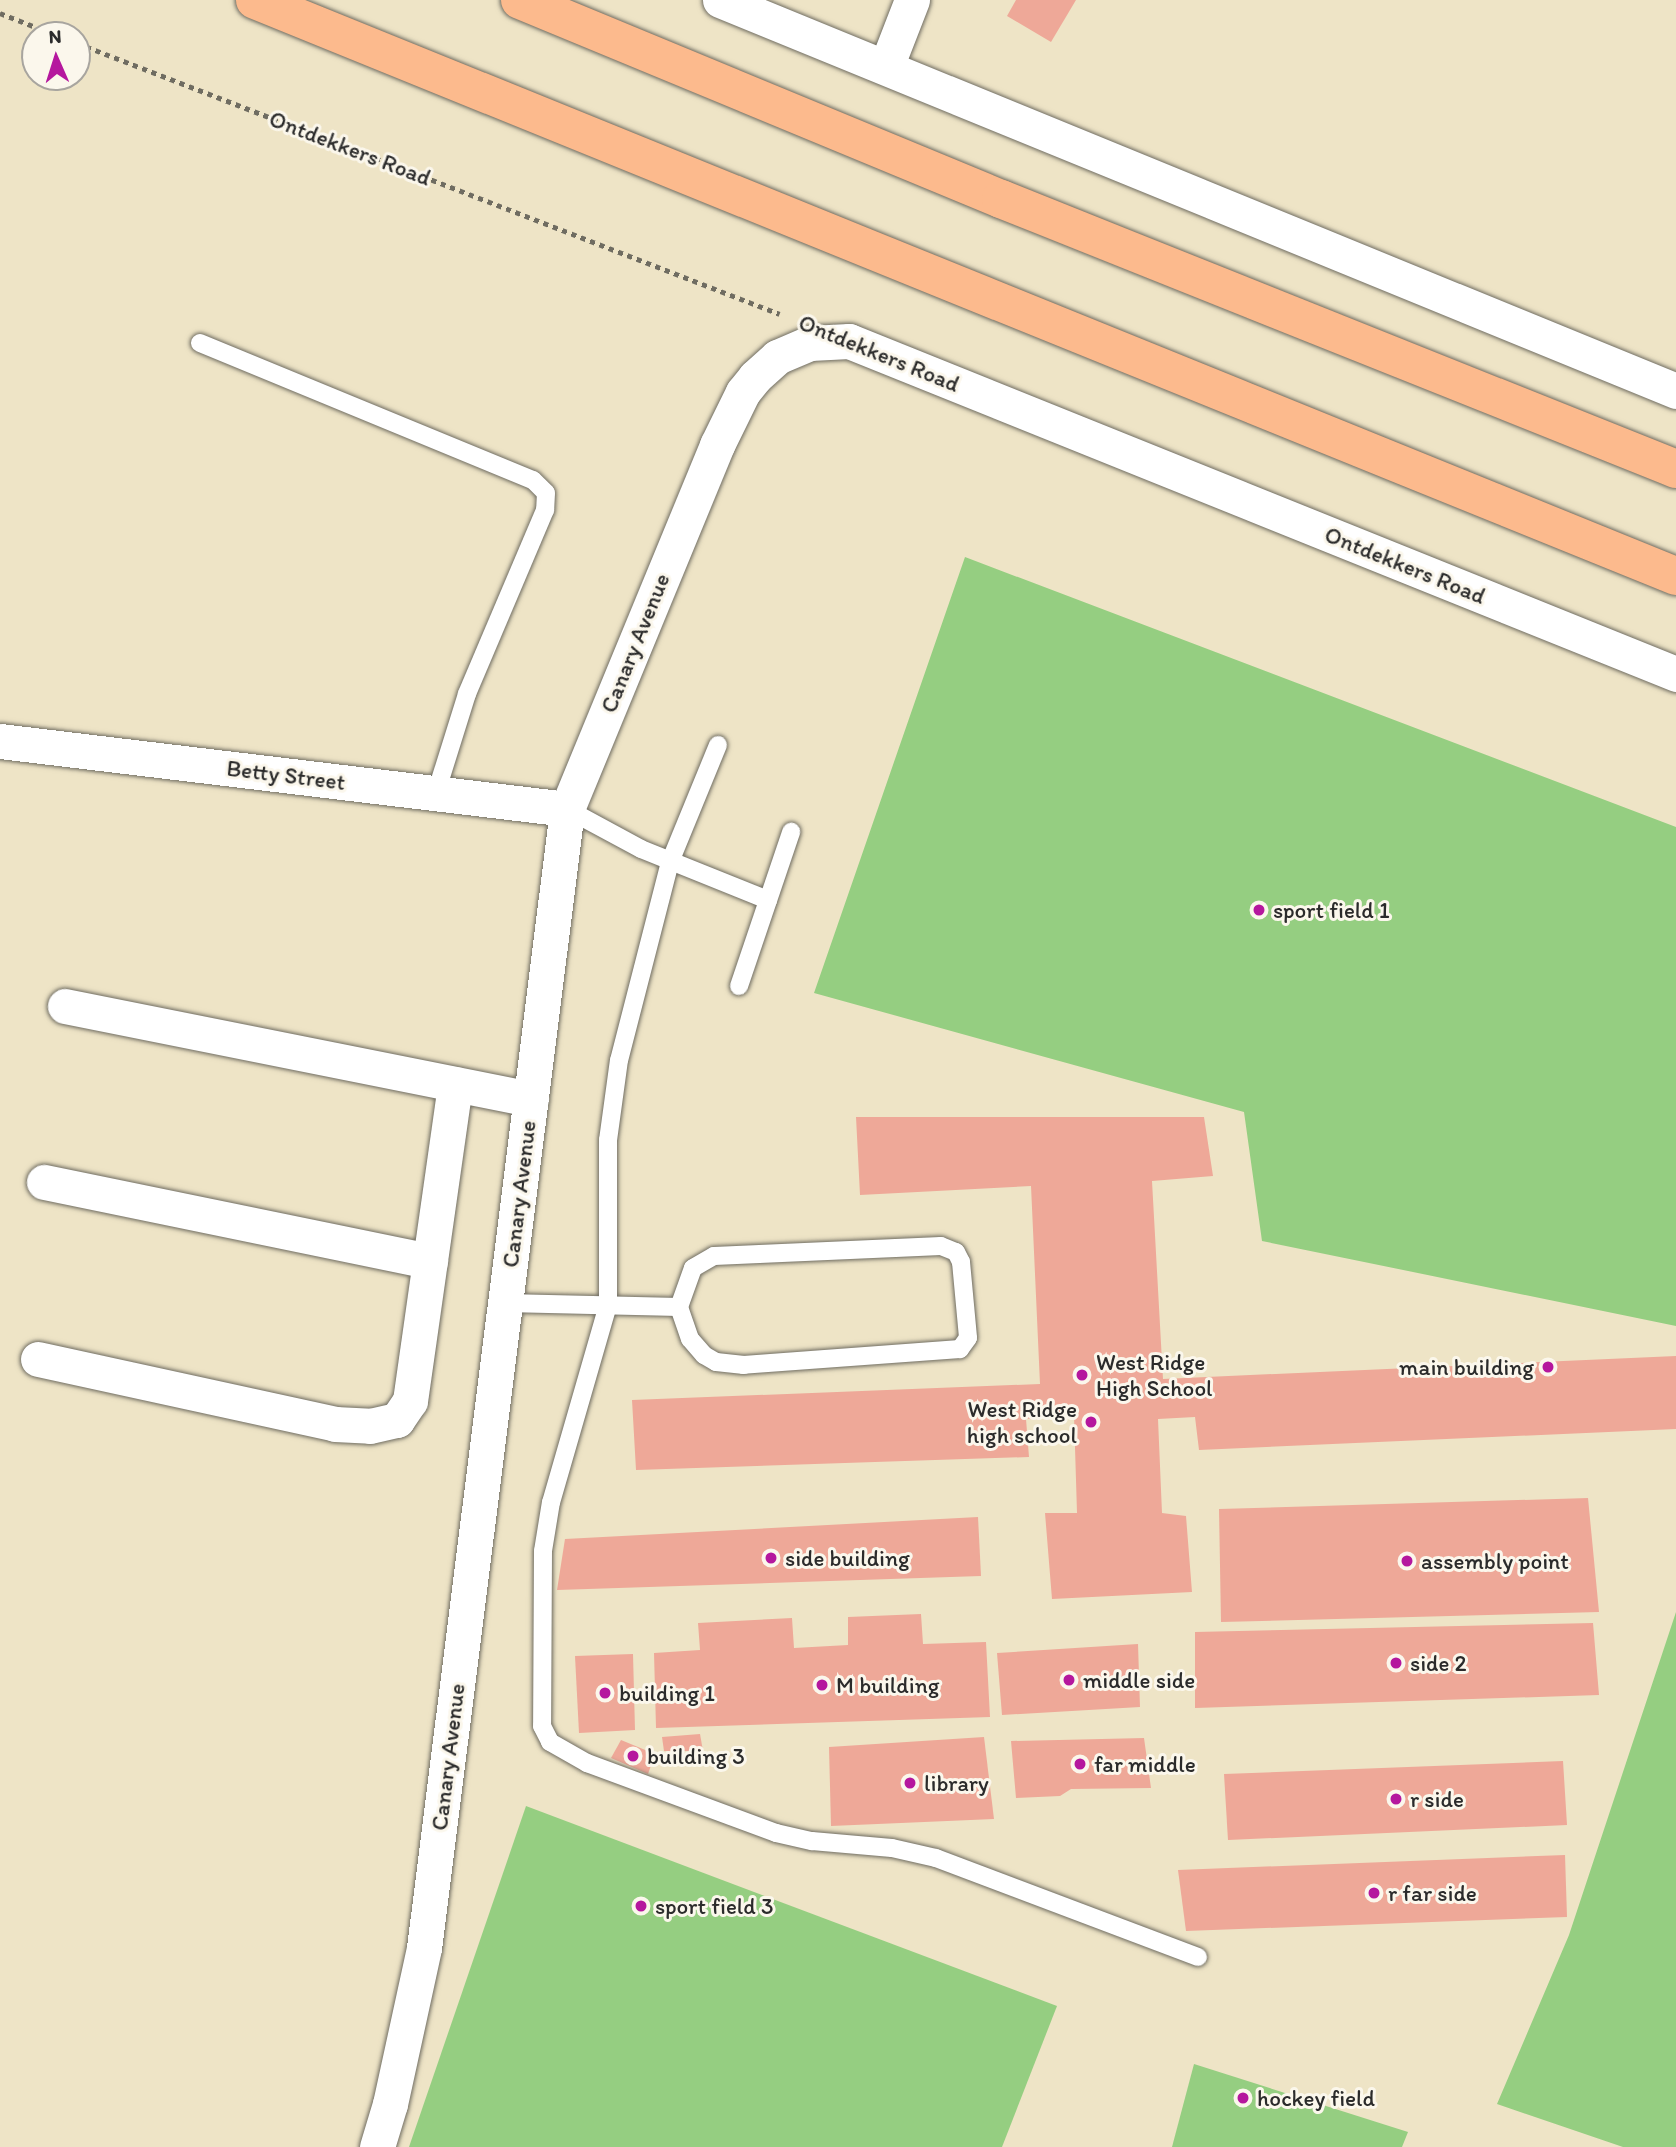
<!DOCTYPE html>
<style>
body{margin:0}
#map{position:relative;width:1676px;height:2147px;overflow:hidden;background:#eee4c6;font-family:Itim,sans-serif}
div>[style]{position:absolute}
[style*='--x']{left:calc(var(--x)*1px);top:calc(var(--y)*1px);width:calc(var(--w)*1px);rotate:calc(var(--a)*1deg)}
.green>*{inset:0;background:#95ce81}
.building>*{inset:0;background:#eea898}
.path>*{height:4.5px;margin-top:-2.25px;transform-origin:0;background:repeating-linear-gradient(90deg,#6f6c61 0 5px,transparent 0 10px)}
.roads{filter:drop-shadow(0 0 2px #6f6c61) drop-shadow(0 0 2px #6f6c61)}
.lane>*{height:18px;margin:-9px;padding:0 9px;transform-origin:9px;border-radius:9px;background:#fff}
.street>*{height:35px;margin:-17.5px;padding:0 17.5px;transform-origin:17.5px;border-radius:17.5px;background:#fff}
.primary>*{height:38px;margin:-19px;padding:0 19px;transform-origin:19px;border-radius:19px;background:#fcba8d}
.dots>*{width:19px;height:19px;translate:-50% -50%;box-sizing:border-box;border:4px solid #fbf7ec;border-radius:50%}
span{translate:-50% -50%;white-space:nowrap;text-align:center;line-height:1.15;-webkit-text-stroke:6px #fbf7ec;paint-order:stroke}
.street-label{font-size:23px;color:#2b2b2b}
.poi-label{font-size:23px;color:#2b2b2b}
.left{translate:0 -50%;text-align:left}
.right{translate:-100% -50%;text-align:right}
.north{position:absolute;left:21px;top:21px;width:70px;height:70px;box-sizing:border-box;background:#fbf7ec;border:2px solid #a8a59f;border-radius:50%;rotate:357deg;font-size:19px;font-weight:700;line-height:28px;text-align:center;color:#2b2b2b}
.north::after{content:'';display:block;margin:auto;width:24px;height:32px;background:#b5179e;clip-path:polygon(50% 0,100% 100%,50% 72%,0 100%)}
</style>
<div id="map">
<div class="green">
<i style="clip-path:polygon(965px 557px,1676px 827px,1676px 1326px,1262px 1241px,1244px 1112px,814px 993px)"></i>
<i style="clip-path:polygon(1676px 1612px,1676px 2147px,1623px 2147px,1497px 2104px,1569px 1935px)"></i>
<i style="clip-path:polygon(526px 1806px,1057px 2006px,1002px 2147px,409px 2147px)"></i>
<i style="clip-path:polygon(1194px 2064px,1408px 2132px,1402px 2147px,1172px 2147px)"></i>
</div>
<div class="building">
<i style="clip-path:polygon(1016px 0,1076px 0,1051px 42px,1007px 16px)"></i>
<i style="clip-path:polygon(856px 1117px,1204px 1117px,1213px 1176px,1152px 1181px,1163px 1379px,1676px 1356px,1676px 1429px,1199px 1450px,1195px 1417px,1158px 1419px,1162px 1513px,1186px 1516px,1192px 1592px,1052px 1599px,1045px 1513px,1077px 1513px,1074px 1415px,1026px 1419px,1029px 1457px,636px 1470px,632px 1400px,1040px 1384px,1031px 1186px,860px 1195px)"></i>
<i style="clip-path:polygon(1588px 1498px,1599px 1612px,1221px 1622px,1219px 1509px)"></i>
<i style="clip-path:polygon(978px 1517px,981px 1576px,557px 1590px,565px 1539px)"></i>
<i style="clip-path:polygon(921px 1614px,923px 1644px,986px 1642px,990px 1717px,656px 1728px,654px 1653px,700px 1650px,698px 1623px,792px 1618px,794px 1648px,848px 1645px,848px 1617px)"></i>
<i style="clip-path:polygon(1593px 1623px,1599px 1695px,1195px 1708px,1195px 1632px)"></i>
<i style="clip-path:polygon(1138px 1644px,1140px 1707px,1002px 1715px,997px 1653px)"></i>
<i style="clip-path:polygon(633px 1654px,635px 1730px,579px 1733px,575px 1656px)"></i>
<i style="clip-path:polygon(700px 1734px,703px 1751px,664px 1751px,662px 1737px)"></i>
<i style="clip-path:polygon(984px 1737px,994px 1819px,831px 1826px,829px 1747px)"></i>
<i style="clip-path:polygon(1144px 1738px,1151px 1788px,1071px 1789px,1060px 1796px,1016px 1798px,1011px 1741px)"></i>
<i style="clip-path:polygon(621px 1740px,655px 1754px,648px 1774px,611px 1758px)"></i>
<i style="clip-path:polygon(1563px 1761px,1567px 1825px,1228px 1840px,1224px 1774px)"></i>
<i style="clip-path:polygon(1565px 1855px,1567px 1917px,1186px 1931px,1178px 1870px)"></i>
</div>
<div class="path">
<i style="--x:0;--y:13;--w:60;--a:21.4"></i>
<i style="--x:77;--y:43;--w:753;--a:21.08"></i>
</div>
<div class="roads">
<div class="lane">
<i style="--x:200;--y:343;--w:360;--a:22.4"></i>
<i style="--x:533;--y:480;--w:18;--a:45"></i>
<i style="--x:546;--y:493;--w:17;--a:93"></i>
<i style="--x:545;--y:510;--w:200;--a:113"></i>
<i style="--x:467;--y:694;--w:104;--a:107.4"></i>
<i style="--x:718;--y:745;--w:126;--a:112.3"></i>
<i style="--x:670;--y:862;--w:204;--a:104.4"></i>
<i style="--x:619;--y:1060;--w:81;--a:97.8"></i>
<i style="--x:608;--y:1140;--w:165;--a:90"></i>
<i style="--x:608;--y:1305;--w:205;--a:106.1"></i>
<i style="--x:551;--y:1502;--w:50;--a:99.3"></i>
<i style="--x:543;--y:1551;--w:175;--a:90.3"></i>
<i style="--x:542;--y:1726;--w:18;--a:63"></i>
<i style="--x:550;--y:1742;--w:43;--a:29.6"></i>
<i style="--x:587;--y:1763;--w:202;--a:20.3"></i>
<i style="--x:776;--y:1833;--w:37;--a:13"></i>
<i style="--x:812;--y:1841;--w:80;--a:5"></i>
<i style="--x:892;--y:1848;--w:45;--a:12.8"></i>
<i style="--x:936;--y:1858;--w:280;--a:20.7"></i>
<i style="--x:567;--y:809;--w:84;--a:28.4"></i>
<i style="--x:641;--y:849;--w:137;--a:21.9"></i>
<i style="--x:739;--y:986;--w:163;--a:-71.3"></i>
<i style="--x:505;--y:1303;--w:174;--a:1.3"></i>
<i style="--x:679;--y:1307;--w:41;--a:-70.3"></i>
<i style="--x:693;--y:1268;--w:24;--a:-30"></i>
<i style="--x:714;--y:1256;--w:227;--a:-2.5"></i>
<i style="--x:941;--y:1246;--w:16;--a:22"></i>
<i style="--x:956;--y:1252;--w:11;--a:63"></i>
<i style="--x:961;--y:1262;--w:76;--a:84.7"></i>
<i style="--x:968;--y:1338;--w:14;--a:126"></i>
<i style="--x:960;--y:1349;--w:217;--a:175.8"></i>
<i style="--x:744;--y:1365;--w:28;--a:-174"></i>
<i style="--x:716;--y:1362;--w:14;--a:-150"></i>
<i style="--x:704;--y:1355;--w:21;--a:-131"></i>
<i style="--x:690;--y:1339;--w:34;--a:-109"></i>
</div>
<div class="street">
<i style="--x:720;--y:0;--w:1033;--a:22.24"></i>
<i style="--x:886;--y:67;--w:72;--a:-68.8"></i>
<i style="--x:0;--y:741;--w:571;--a:6.84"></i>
<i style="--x:65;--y:1006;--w:475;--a:11.3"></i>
<i style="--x:44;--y:1182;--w:394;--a:11.6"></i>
<i style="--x:38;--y:1359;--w:304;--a:12.3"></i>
<i style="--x:335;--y:1424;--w:35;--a:3"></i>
<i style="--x:370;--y:1426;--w:28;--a:-13"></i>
<i style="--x:397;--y:1420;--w:23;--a:-56"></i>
<i style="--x:410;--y:1401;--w:320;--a:-81.9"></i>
<i style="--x:377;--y:2147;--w:45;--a:-73.2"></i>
<i style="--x:390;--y:2104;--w:160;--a:-77.7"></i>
<i style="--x:424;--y:1948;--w:1148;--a:-82.84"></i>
<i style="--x:567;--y:809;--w:394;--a:-67.6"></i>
<i style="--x:717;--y:445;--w:59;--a:-63.9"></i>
<i style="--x:743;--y:392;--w:19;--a:-51"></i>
<i style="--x:755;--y:377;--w:30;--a:-42"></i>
<i style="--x:777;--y:357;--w:36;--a:-23"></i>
<i style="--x:810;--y:343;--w:39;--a:-3"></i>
<i style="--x:849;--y:341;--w:892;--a:21.93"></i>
</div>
<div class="primary">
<i style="--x:255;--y:0;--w:1533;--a:22.07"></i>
<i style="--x:520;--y:0;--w:521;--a:22.48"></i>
<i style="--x:1001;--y:199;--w:727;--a:21.8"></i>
</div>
</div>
<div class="dots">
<i style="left:1259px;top:910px;background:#b5179e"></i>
<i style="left:1548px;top:1367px;background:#b5179e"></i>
<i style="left:1082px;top:1375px;background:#b5179e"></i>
<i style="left:1091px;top:1422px;background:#b5179e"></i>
<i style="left:771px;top:1558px;background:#b5179e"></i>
<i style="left:1407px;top:1561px;background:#b5179e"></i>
<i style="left:1396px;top:1663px;background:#b5179e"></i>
<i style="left:1069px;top:1680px;background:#b5179e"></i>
<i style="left:822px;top:1685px;background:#b5179e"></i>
<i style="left:605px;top:1693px;background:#b5179e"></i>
<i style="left:633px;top:1756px;background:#b5179e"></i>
<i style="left:1080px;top:1764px;background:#b5179e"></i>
<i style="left:910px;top:1783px;background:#b5179e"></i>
<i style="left:1396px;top:1799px;background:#b5179e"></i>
<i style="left:1374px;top:1893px;background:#b5179e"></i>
<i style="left:641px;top:1906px;background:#b5179e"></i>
<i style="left:1243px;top:2098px;background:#b5179e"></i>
</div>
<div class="street-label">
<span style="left:350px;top:148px;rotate:21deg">Ontdekkers Road</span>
<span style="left:879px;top:353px;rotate:22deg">Ontdekkers Road</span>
<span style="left:1405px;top:565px;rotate:22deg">Ontdekkers Road</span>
<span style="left:635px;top:643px;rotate:-68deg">Canary Avenue</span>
<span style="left:286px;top:775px;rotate:7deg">Betty Street</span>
<span style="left:519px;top:1194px;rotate:-83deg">Canary Avenue</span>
<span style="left:448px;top:1757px;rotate:-83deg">Canary Avenue</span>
</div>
<div class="poi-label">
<span class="left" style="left:1273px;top:910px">sport field 1</span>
<span class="left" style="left:1096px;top:1375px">West Ridge<br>High School</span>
<span class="right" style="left:1534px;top:1367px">main building</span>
<span class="right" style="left:1077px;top:1422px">West Ridge<br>high school</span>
<span class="left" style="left:785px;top:1558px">side building</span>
<span class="left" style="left:1421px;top:1561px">assembly point</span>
<span class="left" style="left:1410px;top:1663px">side 2</span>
<span class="left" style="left:1083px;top:1680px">middle side</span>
<span class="left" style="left:836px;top:1685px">M building</span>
<span class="left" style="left:619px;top:1693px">building 1</span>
<span class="left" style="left:647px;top:1756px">building 3</span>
<span class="left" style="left:1094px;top:1764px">far middle</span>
<span class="left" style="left:924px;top:1783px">library</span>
<span class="left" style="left:1410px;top:1799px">r side</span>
<span class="left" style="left:1388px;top:1893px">r far side</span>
<span class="left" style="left:655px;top:1906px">sport field 3</span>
<span class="left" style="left:1257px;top:2098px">hockey field</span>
</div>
<div class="north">N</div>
</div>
